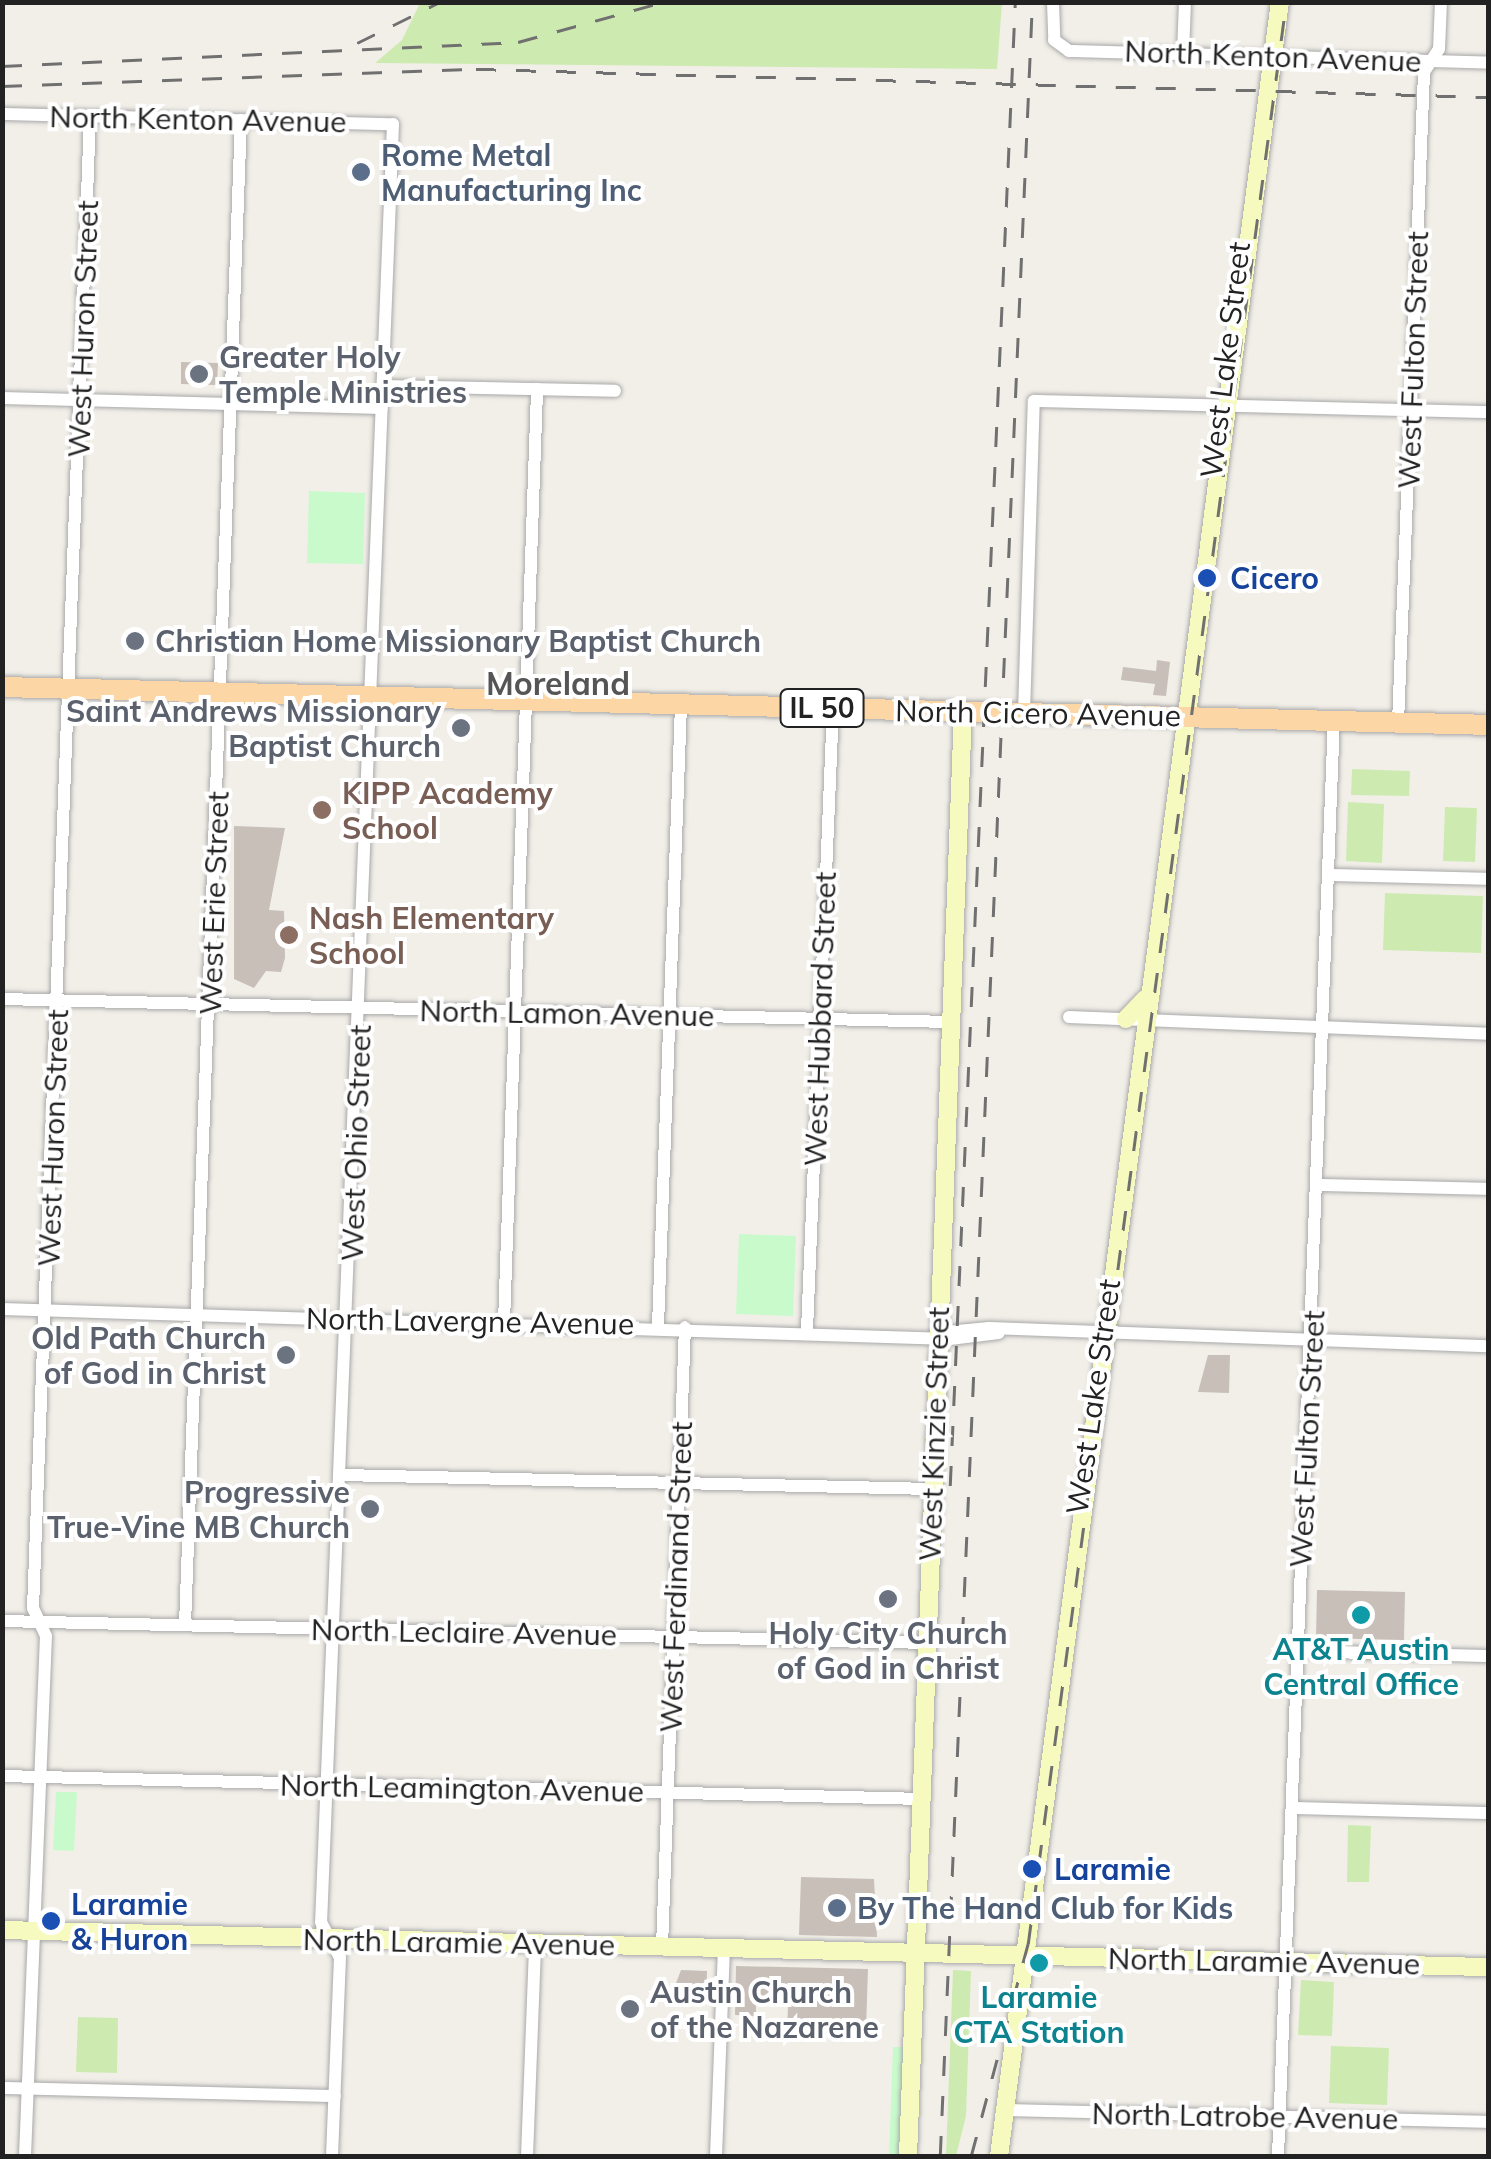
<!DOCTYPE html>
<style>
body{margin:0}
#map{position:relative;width:1491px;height:2159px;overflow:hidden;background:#f2efe9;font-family:Mulish,sans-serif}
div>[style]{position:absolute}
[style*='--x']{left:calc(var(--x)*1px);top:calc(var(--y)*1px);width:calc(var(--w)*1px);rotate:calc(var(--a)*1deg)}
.grass>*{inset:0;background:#cdebb0}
.park>*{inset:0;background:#c8facc}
.building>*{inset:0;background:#c7bfb8}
.roads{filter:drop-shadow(0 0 2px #a9a9a9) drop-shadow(0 0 2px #a9a9a9)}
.street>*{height:12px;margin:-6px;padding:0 6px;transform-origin:6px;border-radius:6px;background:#fff}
.secondary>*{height:18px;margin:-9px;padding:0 9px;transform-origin:9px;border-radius:9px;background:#f7fabf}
.primary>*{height:20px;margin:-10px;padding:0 10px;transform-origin:10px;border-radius:10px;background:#fcd6a4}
.rail>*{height:2.5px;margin-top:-1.25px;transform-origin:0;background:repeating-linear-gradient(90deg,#707070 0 20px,transparent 0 40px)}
.dots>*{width:28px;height:28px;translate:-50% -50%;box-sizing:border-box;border:5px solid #fff;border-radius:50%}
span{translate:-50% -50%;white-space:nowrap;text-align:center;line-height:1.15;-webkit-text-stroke:8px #fff;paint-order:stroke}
.shield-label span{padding:2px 8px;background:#fff;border:2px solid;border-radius:8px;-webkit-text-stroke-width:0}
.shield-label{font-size:28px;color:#222;font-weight:700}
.street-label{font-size:30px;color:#222}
.service-label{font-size:30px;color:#4e5e75;font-weight:700}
.left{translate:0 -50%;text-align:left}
.worship-label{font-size:30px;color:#5b616d;font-weight:700}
.right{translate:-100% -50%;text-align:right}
.transit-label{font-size:30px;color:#164399;font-weight:700}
.education-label{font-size:30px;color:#785e54;font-weight:700}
.culture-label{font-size:30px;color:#0d838f;font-weight:700}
.neighbourhood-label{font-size:32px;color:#555;font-weight:700}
.frame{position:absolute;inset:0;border:5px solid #222;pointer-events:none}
</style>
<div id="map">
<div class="grass">
<i style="clip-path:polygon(420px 3px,420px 2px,1002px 3px,997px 69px,375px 63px,402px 40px)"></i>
<i style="clip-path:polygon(1352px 769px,1410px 771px,1409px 796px,1351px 795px)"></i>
<i style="clip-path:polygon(1348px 802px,1384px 804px,1382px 863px,1346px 861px)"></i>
<i style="clip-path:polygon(1445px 807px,1477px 808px,1475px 862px,1443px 861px)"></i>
<i style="clip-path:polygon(1385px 893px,1483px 896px,1481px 953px,1383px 950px)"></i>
<i style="clip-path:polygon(1348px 1825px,1371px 1826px,1369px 1882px,1347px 1882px)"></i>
<i style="clip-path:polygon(953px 1970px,971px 1971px,966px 2116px,956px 2156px,946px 2156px)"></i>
<i style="clip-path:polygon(1301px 1980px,1334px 1982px,1332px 2036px,1298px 2035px)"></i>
<i style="clip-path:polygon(78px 2017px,118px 2018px,117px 2073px,76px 2072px)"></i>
<i style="clip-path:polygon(1331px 2046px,1389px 2048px,1387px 2105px,1329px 2103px)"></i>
</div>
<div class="park">
<i style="clip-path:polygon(309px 491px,365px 493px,363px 564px,307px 563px)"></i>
<i style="clip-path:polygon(739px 1234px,796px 1236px,793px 1316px,736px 1314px)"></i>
<i style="clip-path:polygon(56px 1792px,77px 1792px,74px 1851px,53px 1850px)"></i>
<i style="clip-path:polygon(893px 2047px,907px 2047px,902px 2156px,889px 2156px)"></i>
</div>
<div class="building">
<i style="clip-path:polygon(181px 362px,218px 363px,217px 385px,181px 384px)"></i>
<i style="clip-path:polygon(1157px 660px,1170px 662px,1166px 696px,1153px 695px,1155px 684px,1121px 680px,1123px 667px,1156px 671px)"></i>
<i style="clip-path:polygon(234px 826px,285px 828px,269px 910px,284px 911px,285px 958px,281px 972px,266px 971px,254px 988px,234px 979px)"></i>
<i style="clip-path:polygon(1208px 1355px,1230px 1355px,1229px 1393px,1198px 1392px)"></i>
<i style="clip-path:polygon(1317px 1590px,1405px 1592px,1404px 1640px,1316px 1638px)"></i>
<i style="clip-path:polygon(801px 1877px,874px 1879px,877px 1937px,799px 1935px)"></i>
<i style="clip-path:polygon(736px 1966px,868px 1969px,866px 2030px,787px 2035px,788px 2005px,756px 2004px,756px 2016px,735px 2015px)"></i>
<i style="clip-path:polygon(681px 1970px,707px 1971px,706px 2000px,670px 1999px)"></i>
</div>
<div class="roads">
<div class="street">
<i style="--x:1053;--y:2;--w:38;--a:88"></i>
<i style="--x:1054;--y:40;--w:19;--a:36"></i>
<i style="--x:1069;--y:51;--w:419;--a:1.6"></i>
<i style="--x:1183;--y:54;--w:52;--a:-87.8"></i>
<i style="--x:2;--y:114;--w:391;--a:1.5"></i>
<i style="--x:393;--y:124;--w:1799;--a:92.29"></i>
<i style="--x:321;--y:1922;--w:40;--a:62"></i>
<i style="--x:340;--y:1957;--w:199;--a:92.3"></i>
<i style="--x:383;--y:386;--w:232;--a:1.2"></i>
<i style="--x:2;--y:398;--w:380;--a:1.5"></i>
<i style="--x:1024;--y:713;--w:312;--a:-88.2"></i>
<i style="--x:1034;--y:401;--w:454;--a:1.4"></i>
<i style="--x:1398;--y:723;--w:652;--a:-87.71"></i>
<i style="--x:1424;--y:72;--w:27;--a:-57"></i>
<i style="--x:1439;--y:49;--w:47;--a:-87.6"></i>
<i style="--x:1328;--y:875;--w:160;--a:1.4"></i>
<i style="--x:2;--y:999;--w:950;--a:1.39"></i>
<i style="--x:1069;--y:1017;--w:419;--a:2.3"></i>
<i style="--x:1318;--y:1185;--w:170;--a:1.3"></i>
<i style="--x:2;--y:1309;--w:948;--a:1.81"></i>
<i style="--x:950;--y:1339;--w:49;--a:-7"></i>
<i style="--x:504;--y:1322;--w:934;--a:-87.97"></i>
<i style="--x:658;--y:1326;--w:622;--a:-87.88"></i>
<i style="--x:807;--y:1330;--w:623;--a:-87.61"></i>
<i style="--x:937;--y:1333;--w:52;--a:-5.5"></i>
<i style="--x:989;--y:1328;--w:499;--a:2.1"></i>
<i style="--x:342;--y:1475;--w:590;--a:1.36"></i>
<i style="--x:2;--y:1621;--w:924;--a:1.36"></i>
<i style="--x:185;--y:1625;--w:1506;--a:-87.87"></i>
<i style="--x:1298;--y:1651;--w:190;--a:1.5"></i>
<i style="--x:2;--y:1776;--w:919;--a:1.43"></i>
<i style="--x:1292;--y:1808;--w:196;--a:1.5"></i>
<i style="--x:662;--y:1947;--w:620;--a:-87.88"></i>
<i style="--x:2;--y:2088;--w:333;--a:1.4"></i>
<i style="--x:1002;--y:2110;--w:486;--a:1.4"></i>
<i style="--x:25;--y:2156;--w:520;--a:-87.69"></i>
<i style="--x:46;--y:1636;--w:31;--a:-115"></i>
<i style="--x:33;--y:1608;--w:1492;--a:-87.81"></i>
<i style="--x:527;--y:2156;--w:213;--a:-87.8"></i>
<i style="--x:716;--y:2156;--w:208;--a:-87.8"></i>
<i style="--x:1278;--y:2156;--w:1436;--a:-87.77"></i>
</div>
<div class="secondary">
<i style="--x:1126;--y:1019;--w:28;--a:-46"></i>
<i style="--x:2;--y:1930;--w:1486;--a:1.43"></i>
<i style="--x:908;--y:2156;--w:1445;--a:-87.82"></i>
<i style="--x:999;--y:2156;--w:2172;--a:-82.57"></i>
</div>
<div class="primary">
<i style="--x:2;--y:687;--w:1486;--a:1.46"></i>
</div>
</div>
<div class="rail">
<i style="--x:357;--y:43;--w:93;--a:-26.3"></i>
<i style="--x:2;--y:66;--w:517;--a:-2.66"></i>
<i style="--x:518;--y:42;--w:150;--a:-15.4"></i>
<i style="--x:2;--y:86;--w:474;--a:-2.1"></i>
<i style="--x:476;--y:69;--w:1012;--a:1.58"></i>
<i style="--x:950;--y:1486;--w:1485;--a:-87.49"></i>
<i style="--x:940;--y:2156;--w:2156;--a:-87.55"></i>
<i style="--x:971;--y:2156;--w:220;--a:-75"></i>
<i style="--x:1028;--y:1944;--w:1959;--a:-82.43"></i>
</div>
<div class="dots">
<i style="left:361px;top:172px;background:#5c6f8a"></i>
<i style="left:199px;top:374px;background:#6b7280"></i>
<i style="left:1207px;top:578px;background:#1a4fb4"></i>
<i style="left:135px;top:641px;background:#6b7280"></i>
<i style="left:461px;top:728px;background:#6b7280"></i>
<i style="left:322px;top:810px;background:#8d6e63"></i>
<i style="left:289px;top:935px;background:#8d6e63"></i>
<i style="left:286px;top:1355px;background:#6b7280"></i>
<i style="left:370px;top:1509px;background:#6b7280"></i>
<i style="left:888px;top:1599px;background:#6b7280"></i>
<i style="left:1361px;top:1615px;background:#0f9aa8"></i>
<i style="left:1032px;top:1869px;background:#1a4fb4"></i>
<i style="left:837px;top:1908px;background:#5c6f8a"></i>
<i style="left:51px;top:1921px;background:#1a4fb4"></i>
<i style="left:1039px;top:1963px;background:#0f9aa8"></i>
<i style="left:630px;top:2009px;background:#6b7280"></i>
</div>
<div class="shield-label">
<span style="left:822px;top:708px">IL 50</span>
</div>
<div class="street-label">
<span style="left:1273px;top:56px;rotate:2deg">North Kenton Avenue</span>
<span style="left:198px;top:119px;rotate:1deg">North Kenton Avenue</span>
<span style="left:83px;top:329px;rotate:-88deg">West Huron Street</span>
<span style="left:1225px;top:360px;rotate:-83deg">West Lake Street</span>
<span style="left:1413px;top:360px;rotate:-88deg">West Fulton Street</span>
<span style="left:1038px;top:713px;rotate:1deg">North Cicero Avenue</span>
<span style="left:214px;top:903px;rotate:-88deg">West Erie Street</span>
<span style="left:567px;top:1013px;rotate:1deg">North Lamon Avenue</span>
<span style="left:820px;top:1019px;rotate:-88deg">West Hubbard Street</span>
<span style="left:53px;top:1138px;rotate:-88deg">West Huron Street</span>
<span style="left:356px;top:1143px;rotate:-88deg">West Ohio Street</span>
<span style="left:470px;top:1321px;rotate:1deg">North Lavergne Avenue</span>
<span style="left:1093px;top:1397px;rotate:-82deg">West Lake Street</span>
<span style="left:934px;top:1434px;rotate:-88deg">West Kinzie Street</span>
<span style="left:1307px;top:1439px;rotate:-87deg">West Fulton Street</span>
<span style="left:676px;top:1577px;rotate:-88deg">West Ferdinand Street</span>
<span style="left:464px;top:1632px;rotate:1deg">North Leclaire Avenue</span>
<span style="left:462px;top:1788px;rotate:1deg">North Leamington Avenue</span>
<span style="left:459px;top:1942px;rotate:1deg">North Laramie Avenue</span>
<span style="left:1264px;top:1961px;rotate:1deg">North Laramie Avenue</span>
<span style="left:1245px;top:2116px;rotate:1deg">North Latrobe Avenue</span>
</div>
<div class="service-label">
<span class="left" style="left:381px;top:172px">Rome Metal<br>Manufacturing Inc</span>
<span class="left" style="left:857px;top:1908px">By The Hand Club for Kids</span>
</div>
<div class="worship-label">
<span class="left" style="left:219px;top:374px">Greater Holy<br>Temple Ministries</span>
<span class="left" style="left:155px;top:641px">Christian Home Missionary Baptist Church</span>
<span class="right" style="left:441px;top:728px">Saint Andrews Missionary<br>Baptist Church</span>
<span class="right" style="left:266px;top:1355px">Old Path Church<br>of God in Christ</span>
<span class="right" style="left:350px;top:1509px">Progressive<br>True-Vine MB Church</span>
<span style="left:888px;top:1650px">Holy City Church<br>of God in Christ</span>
<span class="left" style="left:650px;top:2009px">Austin Church<br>of the Nazarene</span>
</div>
<div class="transit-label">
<span class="left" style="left:1230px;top:578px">Cicero</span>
<span class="left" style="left:1054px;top:1869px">Laramie</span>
<span class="left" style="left:71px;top:1921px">Laramie<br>&amp; Huron</span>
</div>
<div class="education-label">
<span class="left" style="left:342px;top:810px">KIPP Academy<br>School</span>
<span class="left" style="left:309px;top:935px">Nash Elementary<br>School</span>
</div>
<div class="culture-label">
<span style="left:1361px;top:1666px">AT&amp;T Austin<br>Central Office</span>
<span style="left:1039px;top:2014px">Laramie<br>CTA Station</span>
</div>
<div class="neighbourhood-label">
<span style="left:558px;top:683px">Moreland</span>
</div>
<div class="frame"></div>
</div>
